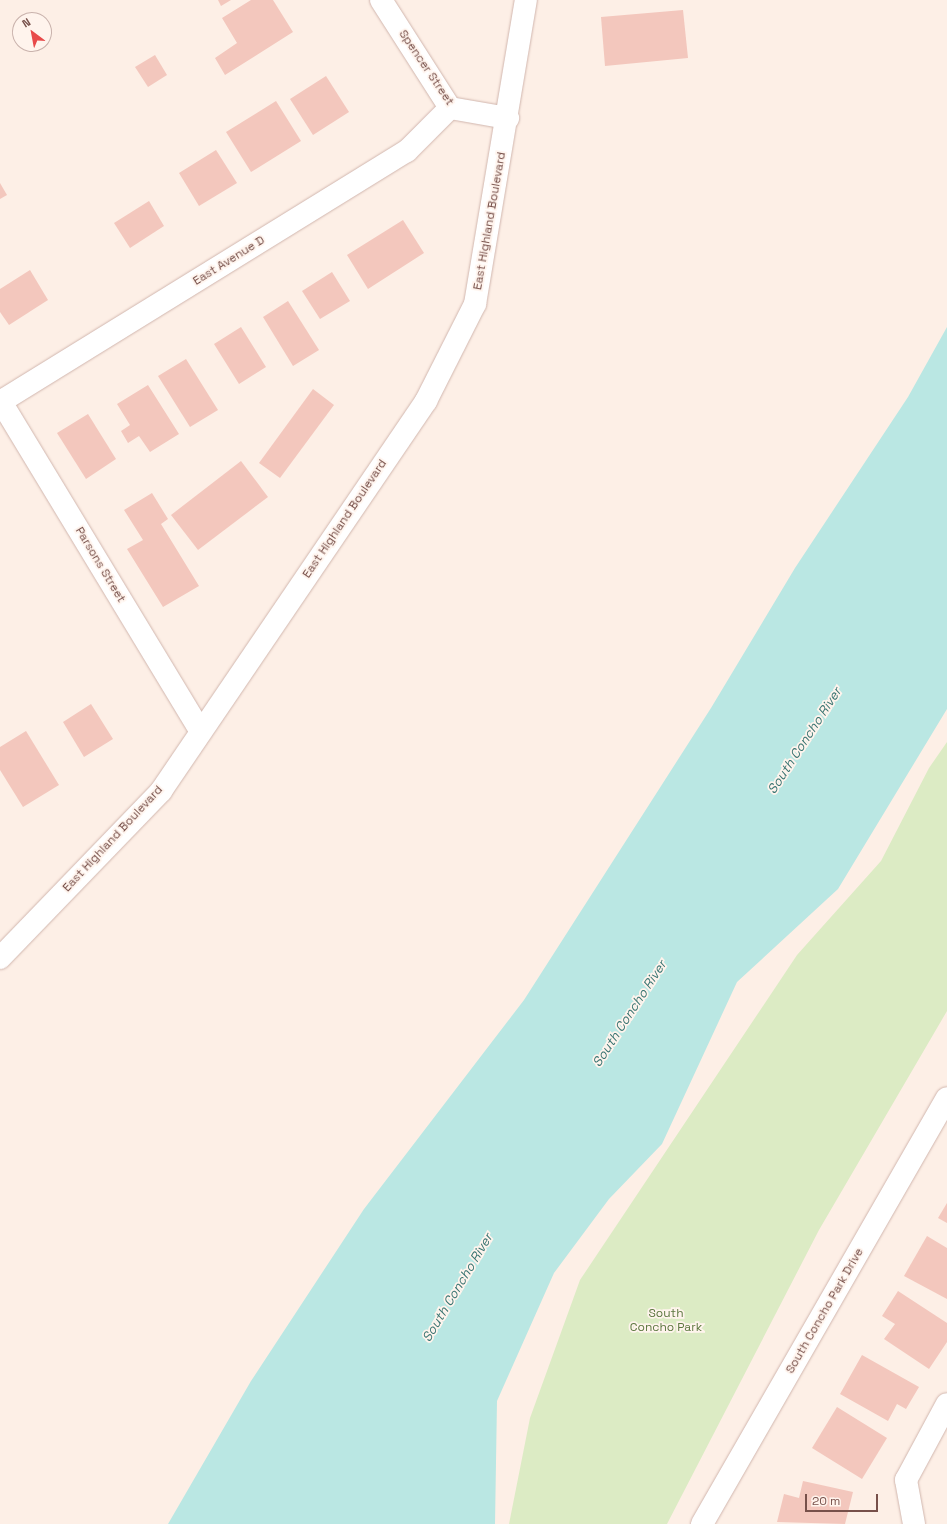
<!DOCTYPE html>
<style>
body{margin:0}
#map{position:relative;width:947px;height:1524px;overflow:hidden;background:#fdefe6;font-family:"Space Grotesk",sans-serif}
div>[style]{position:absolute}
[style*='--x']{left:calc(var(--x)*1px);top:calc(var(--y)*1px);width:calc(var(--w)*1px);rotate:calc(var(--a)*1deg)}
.green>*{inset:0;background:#dcebc4}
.water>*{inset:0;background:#bae7e3}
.building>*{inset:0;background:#f3c7bd}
.roads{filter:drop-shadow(0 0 1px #d1b6ae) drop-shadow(0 0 1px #d1b6ae)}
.minor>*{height:22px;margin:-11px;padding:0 11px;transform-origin:11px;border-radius:11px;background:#fff}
span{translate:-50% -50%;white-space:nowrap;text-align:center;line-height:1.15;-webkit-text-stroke:3.5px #fff4ed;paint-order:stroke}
.street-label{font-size:12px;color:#77504a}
.park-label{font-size:12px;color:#5c773f}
.water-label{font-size:13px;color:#3a7572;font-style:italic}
.north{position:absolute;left:12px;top:12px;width:40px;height:40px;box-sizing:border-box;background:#fff4ed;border:1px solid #c9b2ac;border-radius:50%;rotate:328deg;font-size:11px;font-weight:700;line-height:16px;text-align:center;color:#77504a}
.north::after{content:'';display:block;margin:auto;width:14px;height:18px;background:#e84a4a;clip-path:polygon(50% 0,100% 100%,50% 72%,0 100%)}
.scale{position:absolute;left:805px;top:1494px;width:73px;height:18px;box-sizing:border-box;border:2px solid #77504a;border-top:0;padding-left:5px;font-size:12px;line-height:14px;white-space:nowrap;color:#77504a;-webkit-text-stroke:3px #fff4ed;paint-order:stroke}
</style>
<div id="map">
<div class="green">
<i style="clip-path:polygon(947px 742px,947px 1011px,819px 1230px,667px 1524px,509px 1524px,530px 1418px,580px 1280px,797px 955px,881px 861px,929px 768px)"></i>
</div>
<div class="water">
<i style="clip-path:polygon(947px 327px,947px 709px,838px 889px,737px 982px,662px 1144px,609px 1199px,554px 1273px,497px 1401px,495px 1524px,168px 1524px,251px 1381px,364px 1209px,524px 1000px,711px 708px,795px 568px,908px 397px)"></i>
</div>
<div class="building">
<i style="clip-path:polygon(218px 0,231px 0,221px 6px)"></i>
<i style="clip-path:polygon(251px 0,273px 0,293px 32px,225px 75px,215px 58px,237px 43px,222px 18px)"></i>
<i style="clip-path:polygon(683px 10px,688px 58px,605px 66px,601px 17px)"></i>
<i style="clip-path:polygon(155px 55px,167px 75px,148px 87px,135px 67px)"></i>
<i style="clip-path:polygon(326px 76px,349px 112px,313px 135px,290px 99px)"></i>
<i style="clip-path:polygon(276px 101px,301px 141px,251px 172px,226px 132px)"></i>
<i style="clip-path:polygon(216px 150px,237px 183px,199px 206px,179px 173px)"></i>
<i style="clip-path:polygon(0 183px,7px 195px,0 199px)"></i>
<i style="clip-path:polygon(149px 201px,164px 226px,130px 248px,114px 223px)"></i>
<i style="clip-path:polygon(403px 220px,424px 253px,368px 289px,347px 255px)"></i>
<i style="clip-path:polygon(30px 270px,48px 300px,9px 325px,0 312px,0 289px)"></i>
<i style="clip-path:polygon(332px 272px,350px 301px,320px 319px,302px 291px)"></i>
<i style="clip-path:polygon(288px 301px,319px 350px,293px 366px,263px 317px)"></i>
<i style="clip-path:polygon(241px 327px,266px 367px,239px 384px,214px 344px)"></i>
<i style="clip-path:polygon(186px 359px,218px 410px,190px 427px,158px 376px)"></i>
<i style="clip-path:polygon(148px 385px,179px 434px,150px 452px,139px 436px,128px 443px,121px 431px,130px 425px,117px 404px)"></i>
<i style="clip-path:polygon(313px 389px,334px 405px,280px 478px,259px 463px)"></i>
<i style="clip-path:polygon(88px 414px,116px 459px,86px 479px,57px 433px)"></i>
<i style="clip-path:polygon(241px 461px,268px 497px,198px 550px,171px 515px)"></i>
<i style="clip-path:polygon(152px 493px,168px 519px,161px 524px,199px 586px,163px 607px,127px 549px,143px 540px,124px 510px)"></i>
<i style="clip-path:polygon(91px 704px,113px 739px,84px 757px,63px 722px)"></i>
<i style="clip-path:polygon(26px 731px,59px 785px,23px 807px,0 770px,0 747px)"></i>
<i style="clip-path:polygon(947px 1203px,947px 1223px,938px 1218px)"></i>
<i style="clip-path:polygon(927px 1236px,947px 1248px,947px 1299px,904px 1276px)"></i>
<i style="clip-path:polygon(898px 1291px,947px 1323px,947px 1342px,929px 1369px,884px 1339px,895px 1324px,882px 1316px)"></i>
<i style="clip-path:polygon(862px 1355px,919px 1387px,906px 1409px,897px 1404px,888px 1421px,840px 1394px)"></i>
<i style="clip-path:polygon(837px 1407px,887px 1438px,862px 1479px,812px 1448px)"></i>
<i style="clip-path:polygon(803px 1481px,853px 1492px,845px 1524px,777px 1522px,784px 1494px,799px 1498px)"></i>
</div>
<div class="roads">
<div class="minor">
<i style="--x:381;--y:0;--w:128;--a:57.4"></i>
<i style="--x:450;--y:108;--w:59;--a:9.8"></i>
<i style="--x:0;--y:400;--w:386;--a:58.8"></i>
<i style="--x:0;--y:402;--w:478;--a:-31.7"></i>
<i style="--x:407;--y:151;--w:61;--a:-45"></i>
<i style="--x:0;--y:958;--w:232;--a:-46"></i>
<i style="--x:161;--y:791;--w:472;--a:-55.8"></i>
<i style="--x:426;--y:401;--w:109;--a:-63.2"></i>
<i style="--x:475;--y:304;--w:308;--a:-80.5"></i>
<i style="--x:702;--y:1524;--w:491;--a:-60.1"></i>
<i style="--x:914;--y:1524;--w:45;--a:-100.3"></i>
<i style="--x:906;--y:1480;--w:86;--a:-61.7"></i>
</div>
</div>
<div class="street-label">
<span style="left:426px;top:68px;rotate:56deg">Spencer Street</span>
<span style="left:490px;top:221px;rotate:-80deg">East Highland Boulevard</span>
<span style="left:229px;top:261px;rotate:-32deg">East Avenue D</span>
<span style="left:345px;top:519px;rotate:-56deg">East Highland Boulevard</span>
<span style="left:100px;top:565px;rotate:59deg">Parsons Street</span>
<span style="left:113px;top:839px;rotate:-47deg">East Highland Boulevard</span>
<span style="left:825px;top:1311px;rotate:-60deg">South Concho Park Drive</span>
</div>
<div class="park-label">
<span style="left:666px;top:1321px">South<br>Concho Park</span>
</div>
<div class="water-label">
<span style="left:805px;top:741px;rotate:-57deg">South Concho River</span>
<span style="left:630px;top:1014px;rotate:-57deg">South Concho River</span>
<span style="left:458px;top:1288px;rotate:-59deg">South Concho River</span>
</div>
<div class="north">N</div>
<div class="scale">20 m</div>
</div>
